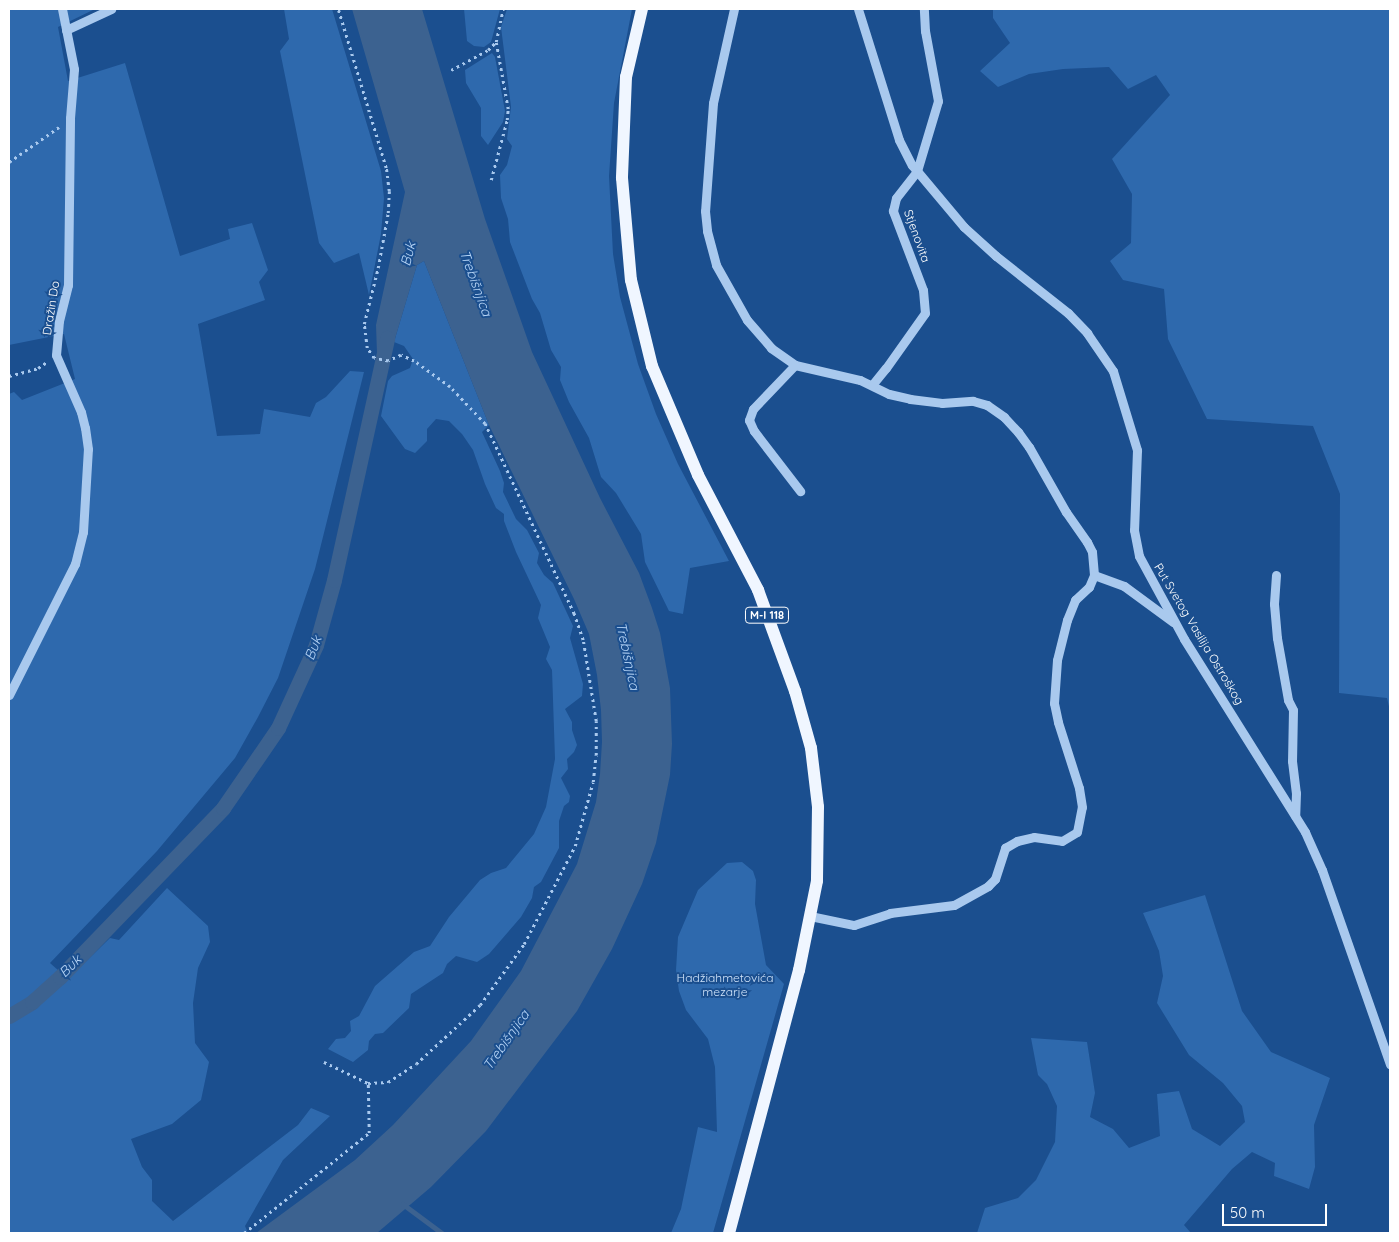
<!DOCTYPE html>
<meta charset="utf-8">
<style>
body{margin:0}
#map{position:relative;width:1399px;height:1242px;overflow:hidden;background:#1b4f8f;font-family:Quicksand,sans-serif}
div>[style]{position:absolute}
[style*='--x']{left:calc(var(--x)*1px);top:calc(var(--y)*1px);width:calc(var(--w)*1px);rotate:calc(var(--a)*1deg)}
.green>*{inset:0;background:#2e69ad}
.water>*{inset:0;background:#3c6290}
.stream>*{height:4.5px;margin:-2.25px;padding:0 2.25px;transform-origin:2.25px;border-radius:2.25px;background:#3c6290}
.canal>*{height:15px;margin:-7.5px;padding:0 7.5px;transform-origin:7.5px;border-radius:7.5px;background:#3c6290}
.path>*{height:2.5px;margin-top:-1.25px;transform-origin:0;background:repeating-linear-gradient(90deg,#a9c9ee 0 2.5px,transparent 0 6.5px)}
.minor>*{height:9px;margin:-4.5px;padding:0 4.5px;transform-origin:4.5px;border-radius:4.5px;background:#a9c9ee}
.major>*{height:12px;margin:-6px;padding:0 6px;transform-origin:6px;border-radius:6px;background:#f0f6ff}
span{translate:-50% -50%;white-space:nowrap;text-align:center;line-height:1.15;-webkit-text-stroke:4px #1b4f8f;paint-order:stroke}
.shield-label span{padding:1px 4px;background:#1b4f8f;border:1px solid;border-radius:4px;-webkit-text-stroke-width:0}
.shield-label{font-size:11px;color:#fff;font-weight:700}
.street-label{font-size:12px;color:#fff}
.park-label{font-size:12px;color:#cfe3fa}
.water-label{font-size:14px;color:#b5d3f5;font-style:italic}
.frame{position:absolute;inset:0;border:10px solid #fff;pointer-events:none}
.scale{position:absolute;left:1222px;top:1204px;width:105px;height:22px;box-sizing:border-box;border:2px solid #fff;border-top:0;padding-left:6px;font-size:15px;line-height:18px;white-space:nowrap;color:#fff;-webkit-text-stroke:4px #1b4f8f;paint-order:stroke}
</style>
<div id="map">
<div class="green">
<i style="clip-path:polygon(9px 9px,95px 9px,58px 27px,68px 81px,125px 63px,180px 256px,230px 239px,228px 229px,252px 223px,268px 270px,259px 282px,265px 300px,198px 324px,217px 436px,260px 434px,264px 409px,310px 417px,316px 403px,326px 397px,350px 371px,364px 372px,315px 569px,278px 678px,258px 717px,235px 758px,157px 851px,50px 963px,68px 979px,110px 938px,119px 940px,167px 888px,208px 926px,210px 942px,198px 968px,193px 1003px,195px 1043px,209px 1062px,201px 1100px,172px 1124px,131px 1139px,142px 1167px,152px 1180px,152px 1201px,173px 1221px,298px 1125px,311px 1108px,330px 1116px,283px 1160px,245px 1226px,248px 1233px,9px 1233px,9px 394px,14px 392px,22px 400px,75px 379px,64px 334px,9px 345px)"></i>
<i style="clip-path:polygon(284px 9px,332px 9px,381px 171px,384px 198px,381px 234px,369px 295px,359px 253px,334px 263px,319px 243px,280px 51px,289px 39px)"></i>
<i style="clip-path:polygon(464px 9px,500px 9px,491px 42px,484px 47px,474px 46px,467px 41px)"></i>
<i style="clip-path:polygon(507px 9px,632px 9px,614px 103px,609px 176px,613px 254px,620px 297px,638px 364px,656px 414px,678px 464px,729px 561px,690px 568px,683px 614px,669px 611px,645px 562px,641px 534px,616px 493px,601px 477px,589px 438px,569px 402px,560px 380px,561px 367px,551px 350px,540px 313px,532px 299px,510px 242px,508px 219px,501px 198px,500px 175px,507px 165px,512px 146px,507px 139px,511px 107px,501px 27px)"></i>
<i style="clip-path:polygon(993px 9px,1390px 9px,1390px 711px,1387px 698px,1339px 693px,1340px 494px,1313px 426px,1207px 419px,1168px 339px,1164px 289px,1123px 280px,1110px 261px,1131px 243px,1132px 194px,1112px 159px,1170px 95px,1156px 75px,1128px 89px,1109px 67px,1063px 69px,1029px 74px,998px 87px,980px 71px,1010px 43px,993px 18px)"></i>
<i style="clip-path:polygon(492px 53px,495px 57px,505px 111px,503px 122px,488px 145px,481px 136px,481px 108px,466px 83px,465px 70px)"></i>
<i style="clip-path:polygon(424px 261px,489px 425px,482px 432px,500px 471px,504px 483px,503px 492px,516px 519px,527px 530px,539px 553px,537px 563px,544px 575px,553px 583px,573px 626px,570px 638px,583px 684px,582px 696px,565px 709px,572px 722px,572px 730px,577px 745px,574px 752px,567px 759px,568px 769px,561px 778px,570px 796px,569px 802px,564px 806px,559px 821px,559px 848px,541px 882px,534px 887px,532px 898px,521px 917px,489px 954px,477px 962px,456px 956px,447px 964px,443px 973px,411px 994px,409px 1008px,383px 1033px,375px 1034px,369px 1041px,368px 1050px,353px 1062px,328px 1049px,336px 1039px,345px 1038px,351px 1031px,350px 1021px,359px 1016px,375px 986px,414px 952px,430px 946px,449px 917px,480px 880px,491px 873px,506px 868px,534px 834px,546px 807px,555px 759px,552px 670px,546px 659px,550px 647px,538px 618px,541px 605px,516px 552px,504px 521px,504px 514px,496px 508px,485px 484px,473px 450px,462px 434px,449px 421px,436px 419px,427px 429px,427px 441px,415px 453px,405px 449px,381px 416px,388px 381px,392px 376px,410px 368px,413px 359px,404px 346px,394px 342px,417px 265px)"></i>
<i style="clip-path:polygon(742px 862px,753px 871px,756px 880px,755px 904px,766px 965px,784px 984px,713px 1233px,671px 1233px,681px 1209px,698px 1127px,717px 1132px,715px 1067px,708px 1039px,686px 1010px,679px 991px,676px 970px,678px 937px,698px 890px,727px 863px)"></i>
<i style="clip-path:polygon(1205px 895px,1242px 1011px,1271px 1052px,1330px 1078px,1314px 1125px,1315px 1167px,1309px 1189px,1274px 1176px,1275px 1163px,1252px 1152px,1232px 1169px,1184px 1225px,1191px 1233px,977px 1233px,985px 1208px,1018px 1198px,1036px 1180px,1055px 1142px,1057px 1106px,1047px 1084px,1038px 1075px,1031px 1038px,1087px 1042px,1095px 1093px,1090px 1117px,1113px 1129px,1129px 1148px,1160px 1136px,1157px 1094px,1179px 1091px,1192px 1129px,1220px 1146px,1245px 1122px,1242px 1106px,1223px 1083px,1189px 1055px,1157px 1003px,1163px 976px,1159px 951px,1143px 913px)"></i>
</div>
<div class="water">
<i style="clip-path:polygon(352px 9px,422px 9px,485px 219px,532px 352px,600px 498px,639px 573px,652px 608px,660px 633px,670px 688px,672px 744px,670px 775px,656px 843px,642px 884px,612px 949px,577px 1011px,486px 1131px,431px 1187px,377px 1233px,256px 1233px,355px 1160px,393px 1125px,471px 1041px,521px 971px,577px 864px,596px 802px,600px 774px,602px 742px,601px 710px,597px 675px,589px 634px,574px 599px,489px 425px,424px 261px,417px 265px,394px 342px,384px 356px,377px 354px,376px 325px,405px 192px)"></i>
</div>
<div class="stream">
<i style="--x:403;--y:1204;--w:49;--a:36.6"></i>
</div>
<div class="canal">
<i style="--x:9;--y:1016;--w:27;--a:-31"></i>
<i style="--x:32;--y:1002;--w:38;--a:-42"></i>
<i style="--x:60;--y:977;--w:235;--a:-46"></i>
<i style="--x:223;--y:808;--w:97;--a:-55.5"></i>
<i style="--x:278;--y:728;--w:91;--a:-65.4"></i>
<i style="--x:316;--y:645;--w:67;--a:-74.5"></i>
<i style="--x:334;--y:580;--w:248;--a:-77.6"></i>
</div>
<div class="path">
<i style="--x:451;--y:70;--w:42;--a:-28.4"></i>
<i style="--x:488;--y:50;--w:11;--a:-45"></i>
<i style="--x:496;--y:42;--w:34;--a:-78"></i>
<i style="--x:9;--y:162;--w:61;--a:-35"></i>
<i style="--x:491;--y:180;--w:62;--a:-75.1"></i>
<i style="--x:507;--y:120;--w:11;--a:-85"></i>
<i style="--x:508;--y:109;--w:68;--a:-100.2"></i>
<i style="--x:9;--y:376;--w:30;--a:-15"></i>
<i style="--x:38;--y:368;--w:11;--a:-34"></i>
<i style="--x:324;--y:1062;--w:49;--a:25.5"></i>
<i style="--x:368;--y:1083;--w:20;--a:-3"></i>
<i style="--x:388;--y:1082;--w:33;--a:-33"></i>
<i style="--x:416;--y:1064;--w:87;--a:-42.7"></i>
<i style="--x:480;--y:1005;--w:75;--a:-54.2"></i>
<i style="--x:524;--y:944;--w:110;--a:-62.5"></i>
<i style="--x:575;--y:846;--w:66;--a:-74.3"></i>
<i style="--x:593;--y:782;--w:27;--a:-84"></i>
<i style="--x:596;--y:755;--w:34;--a:-90"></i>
<i style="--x:596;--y:721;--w:82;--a:-99.1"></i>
<i style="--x:583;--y:640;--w:28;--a:-109"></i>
<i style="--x:574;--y:614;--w:210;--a:-115.1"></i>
<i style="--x:485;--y:424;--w:51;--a:-133.4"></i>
<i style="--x:450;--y:387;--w:44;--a:-144.2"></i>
<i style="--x:414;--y:361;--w:14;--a:-155"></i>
<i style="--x:401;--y:355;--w:14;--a:155"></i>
<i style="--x:388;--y:361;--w:14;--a:-168"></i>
<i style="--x:374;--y:358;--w:12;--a:-125"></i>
<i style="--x:367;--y:348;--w:24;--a:-97"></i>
<i style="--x:364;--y:324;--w:58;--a:-76"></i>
<i style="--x:378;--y:268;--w:56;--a:-79.7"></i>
<i style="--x:388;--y:213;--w:22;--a:-87"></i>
<i style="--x:389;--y:191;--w:23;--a:-97"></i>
<i style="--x:386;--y:168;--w:166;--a:-106.8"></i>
<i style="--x:244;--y:1233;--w:160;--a:-38.7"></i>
<i style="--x:369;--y:1133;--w:50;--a:-91.1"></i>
</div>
<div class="minor">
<i style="--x:734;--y:9;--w:96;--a:102.6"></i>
<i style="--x:713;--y:103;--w:108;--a:94.2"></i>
<i style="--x:705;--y:211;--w:20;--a:84"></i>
<i style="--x:707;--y:231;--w:35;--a:75"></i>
<i style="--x:716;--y:265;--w:63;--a:60.6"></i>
<i style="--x:747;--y:320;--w:37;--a:49"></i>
<i style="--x:771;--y:348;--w:29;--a:35"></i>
<i style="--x:795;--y:365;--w:67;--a:13"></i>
<i style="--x:860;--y:380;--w:32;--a:26"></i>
<i style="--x:889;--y:394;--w:22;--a:13"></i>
<i style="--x:910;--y:399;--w:32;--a:7"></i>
<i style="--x:942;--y:403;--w:31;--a:-4"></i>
<i style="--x:973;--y:401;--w:15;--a:16"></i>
<i style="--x:987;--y:405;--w:21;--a:35"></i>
<i style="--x:1004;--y:417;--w:21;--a:47"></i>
<i style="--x:1018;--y:432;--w:19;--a:54"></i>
<i style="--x:1029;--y:447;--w:75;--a:60.4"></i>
<i style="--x:1066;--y:512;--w:37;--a:55"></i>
<i style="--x:1087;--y:542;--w:11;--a:63"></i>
<i style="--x:1092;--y:552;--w:23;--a:85"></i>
<i style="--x:858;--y:9;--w:137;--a:72.6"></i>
<i style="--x:899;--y:140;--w:28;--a:63"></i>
<i style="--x:912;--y:165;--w:81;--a:50"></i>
<i style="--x:964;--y:227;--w:43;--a:42.2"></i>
<i style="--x:996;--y:256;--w:92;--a:38.4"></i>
<i style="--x:1068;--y:313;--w:28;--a:46"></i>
<i style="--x:1087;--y:333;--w:46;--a:55.6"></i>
<i style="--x:1113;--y:371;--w:83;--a:73.1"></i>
<i style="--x:1137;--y:450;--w:80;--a:92.1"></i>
<i style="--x:1134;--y:530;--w:26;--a:79"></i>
<i style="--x:1139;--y:556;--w:94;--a:61.5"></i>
<i style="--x:1184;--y:639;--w:228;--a:57.9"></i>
<i style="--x:1305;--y:832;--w:42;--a:65.9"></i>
<i style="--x:1322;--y:870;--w:206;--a:70.7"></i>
<i style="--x:66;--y:30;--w:50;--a:-25"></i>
<i style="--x:795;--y:365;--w:61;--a:133.7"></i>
<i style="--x:753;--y:409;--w:12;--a:110"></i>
<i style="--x:749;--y:420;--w:12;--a:66"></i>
<i style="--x:754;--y:431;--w:76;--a:52.5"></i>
<i style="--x:872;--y:385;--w:22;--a:-51"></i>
<i style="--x:886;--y:368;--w:67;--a:-54.7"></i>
<i style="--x:925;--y:313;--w:23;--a:-95"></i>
<i style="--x:923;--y:290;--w:85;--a:-110.8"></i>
<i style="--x:893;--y:211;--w:13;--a:-77"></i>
<i style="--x:896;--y:198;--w:34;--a:-52"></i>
<i style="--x:917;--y:171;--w:73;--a:-73.3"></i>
<i style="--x:938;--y:101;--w:71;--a:-100.5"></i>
<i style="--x:925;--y:31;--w:22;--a:-93"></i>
<i style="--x:1276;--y:575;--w:29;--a:94"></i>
<i style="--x:1274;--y:604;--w:34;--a:85"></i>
<i style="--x:1277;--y:638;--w:63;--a:79.9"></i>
<i style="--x:1288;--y:700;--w:11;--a:63"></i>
<i style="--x:1293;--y:710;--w:51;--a:91.1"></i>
<i style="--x:1292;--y:761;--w:32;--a:83"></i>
<i style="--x:1296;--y:793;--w:23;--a:92"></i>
<i style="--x:9;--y:695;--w:147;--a:-63.3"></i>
<i style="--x:75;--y:564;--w:33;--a:-76"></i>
<i style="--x:83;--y:532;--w:83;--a:-86.6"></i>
<i style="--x:88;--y:449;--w:21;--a:-98"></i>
<i style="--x:85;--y:428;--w:16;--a:-104"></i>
<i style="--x:81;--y:412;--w:62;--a:-113.7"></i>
<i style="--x:56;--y:355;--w:34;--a:-85"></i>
<i style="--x:59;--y:321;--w:37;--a:-76"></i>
<i style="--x:68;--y:285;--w:167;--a:-89.3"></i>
<i style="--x:70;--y:118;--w:49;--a:-85.3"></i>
<i style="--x:74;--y:69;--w:61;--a:-101.3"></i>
<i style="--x:810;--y:916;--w:45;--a:11.6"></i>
<i style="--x:854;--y:925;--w:38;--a:-18"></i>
<i style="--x:890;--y:913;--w:64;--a:-7.1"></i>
<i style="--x:954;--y:905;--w:39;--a:-29"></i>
<i style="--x:988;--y:886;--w:10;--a:-45"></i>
<i style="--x:995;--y:879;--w:33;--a:-72"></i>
<i style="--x:1005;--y:848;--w:14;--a:-30"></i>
<i style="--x:1017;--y:841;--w:17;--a:-13"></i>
<i style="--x:1034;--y:837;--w:28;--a:8"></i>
<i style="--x:1062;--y:841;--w:17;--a:-31"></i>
<i style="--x:1077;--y:832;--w:25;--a:-79"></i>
<i style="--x:1082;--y:807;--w:19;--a:-99"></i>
<i style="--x:1079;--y:788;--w:69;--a:-107.7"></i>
<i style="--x:1058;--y:722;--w:19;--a:-102"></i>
<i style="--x:1054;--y:703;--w:43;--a:-86"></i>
<i style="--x:1057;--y:660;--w:41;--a:-76"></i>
<i style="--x:1067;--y:620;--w:22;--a:-68"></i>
<i style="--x:1075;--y:600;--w:19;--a:-43"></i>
<i style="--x:1089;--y:587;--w:13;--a:-67"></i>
<i style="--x:1094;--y:575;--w:32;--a:20"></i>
<i style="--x:1124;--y:586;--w:61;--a:36.3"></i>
</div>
<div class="major">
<i style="--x:642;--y:9;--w:70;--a:103.2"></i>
<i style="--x:626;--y:77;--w:101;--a:92.3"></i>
<i style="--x:622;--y:178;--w:102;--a:85"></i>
<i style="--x:631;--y:280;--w:89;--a:76.3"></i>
<i style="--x:652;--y:366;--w:118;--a:67.1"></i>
<i style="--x:698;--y:475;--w:130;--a:62.4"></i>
<i style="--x:758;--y:590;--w:108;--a:69.9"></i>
<i style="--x:795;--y:691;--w:59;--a:74.3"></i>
<i style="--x:811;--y:748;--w:59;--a:83.2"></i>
<i style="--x:818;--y:807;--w:74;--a:90.8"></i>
<i style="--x:817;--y:881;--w:91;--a:101.4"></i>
<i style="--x:799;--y:970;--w:272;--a:104.9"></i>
</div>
<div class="shield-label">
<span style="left:767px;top:615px">M-I 118</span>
</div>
<div class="street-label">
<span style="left:917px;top:236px;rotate:70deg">Stjenovita</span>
<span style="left:51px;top:308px;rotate:-81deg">Dražin Do</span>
<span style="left:1199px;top:634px;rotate:59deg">Put Svetog Vasilija Ostroškog</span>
</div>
<div class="park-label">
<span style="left:725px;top:985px">Hadžiahmetovića<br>mezarje</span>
</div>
<div class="water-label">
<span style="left:408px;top:254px;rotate:-76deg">Buk</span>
<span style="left:476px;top:283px;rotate:70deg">Trebišnjica</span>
<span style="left:313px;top:648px;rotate:-69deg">Buk</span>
<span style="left:628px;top:656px;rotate:78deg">Trebišnjica</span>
<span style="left:70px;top:966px;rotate:-45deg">Buk</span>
<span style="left:506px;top:1040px;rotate:-55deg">Trebišnjica</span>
</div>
<div class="frame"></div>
<div class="scale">50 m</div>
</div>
